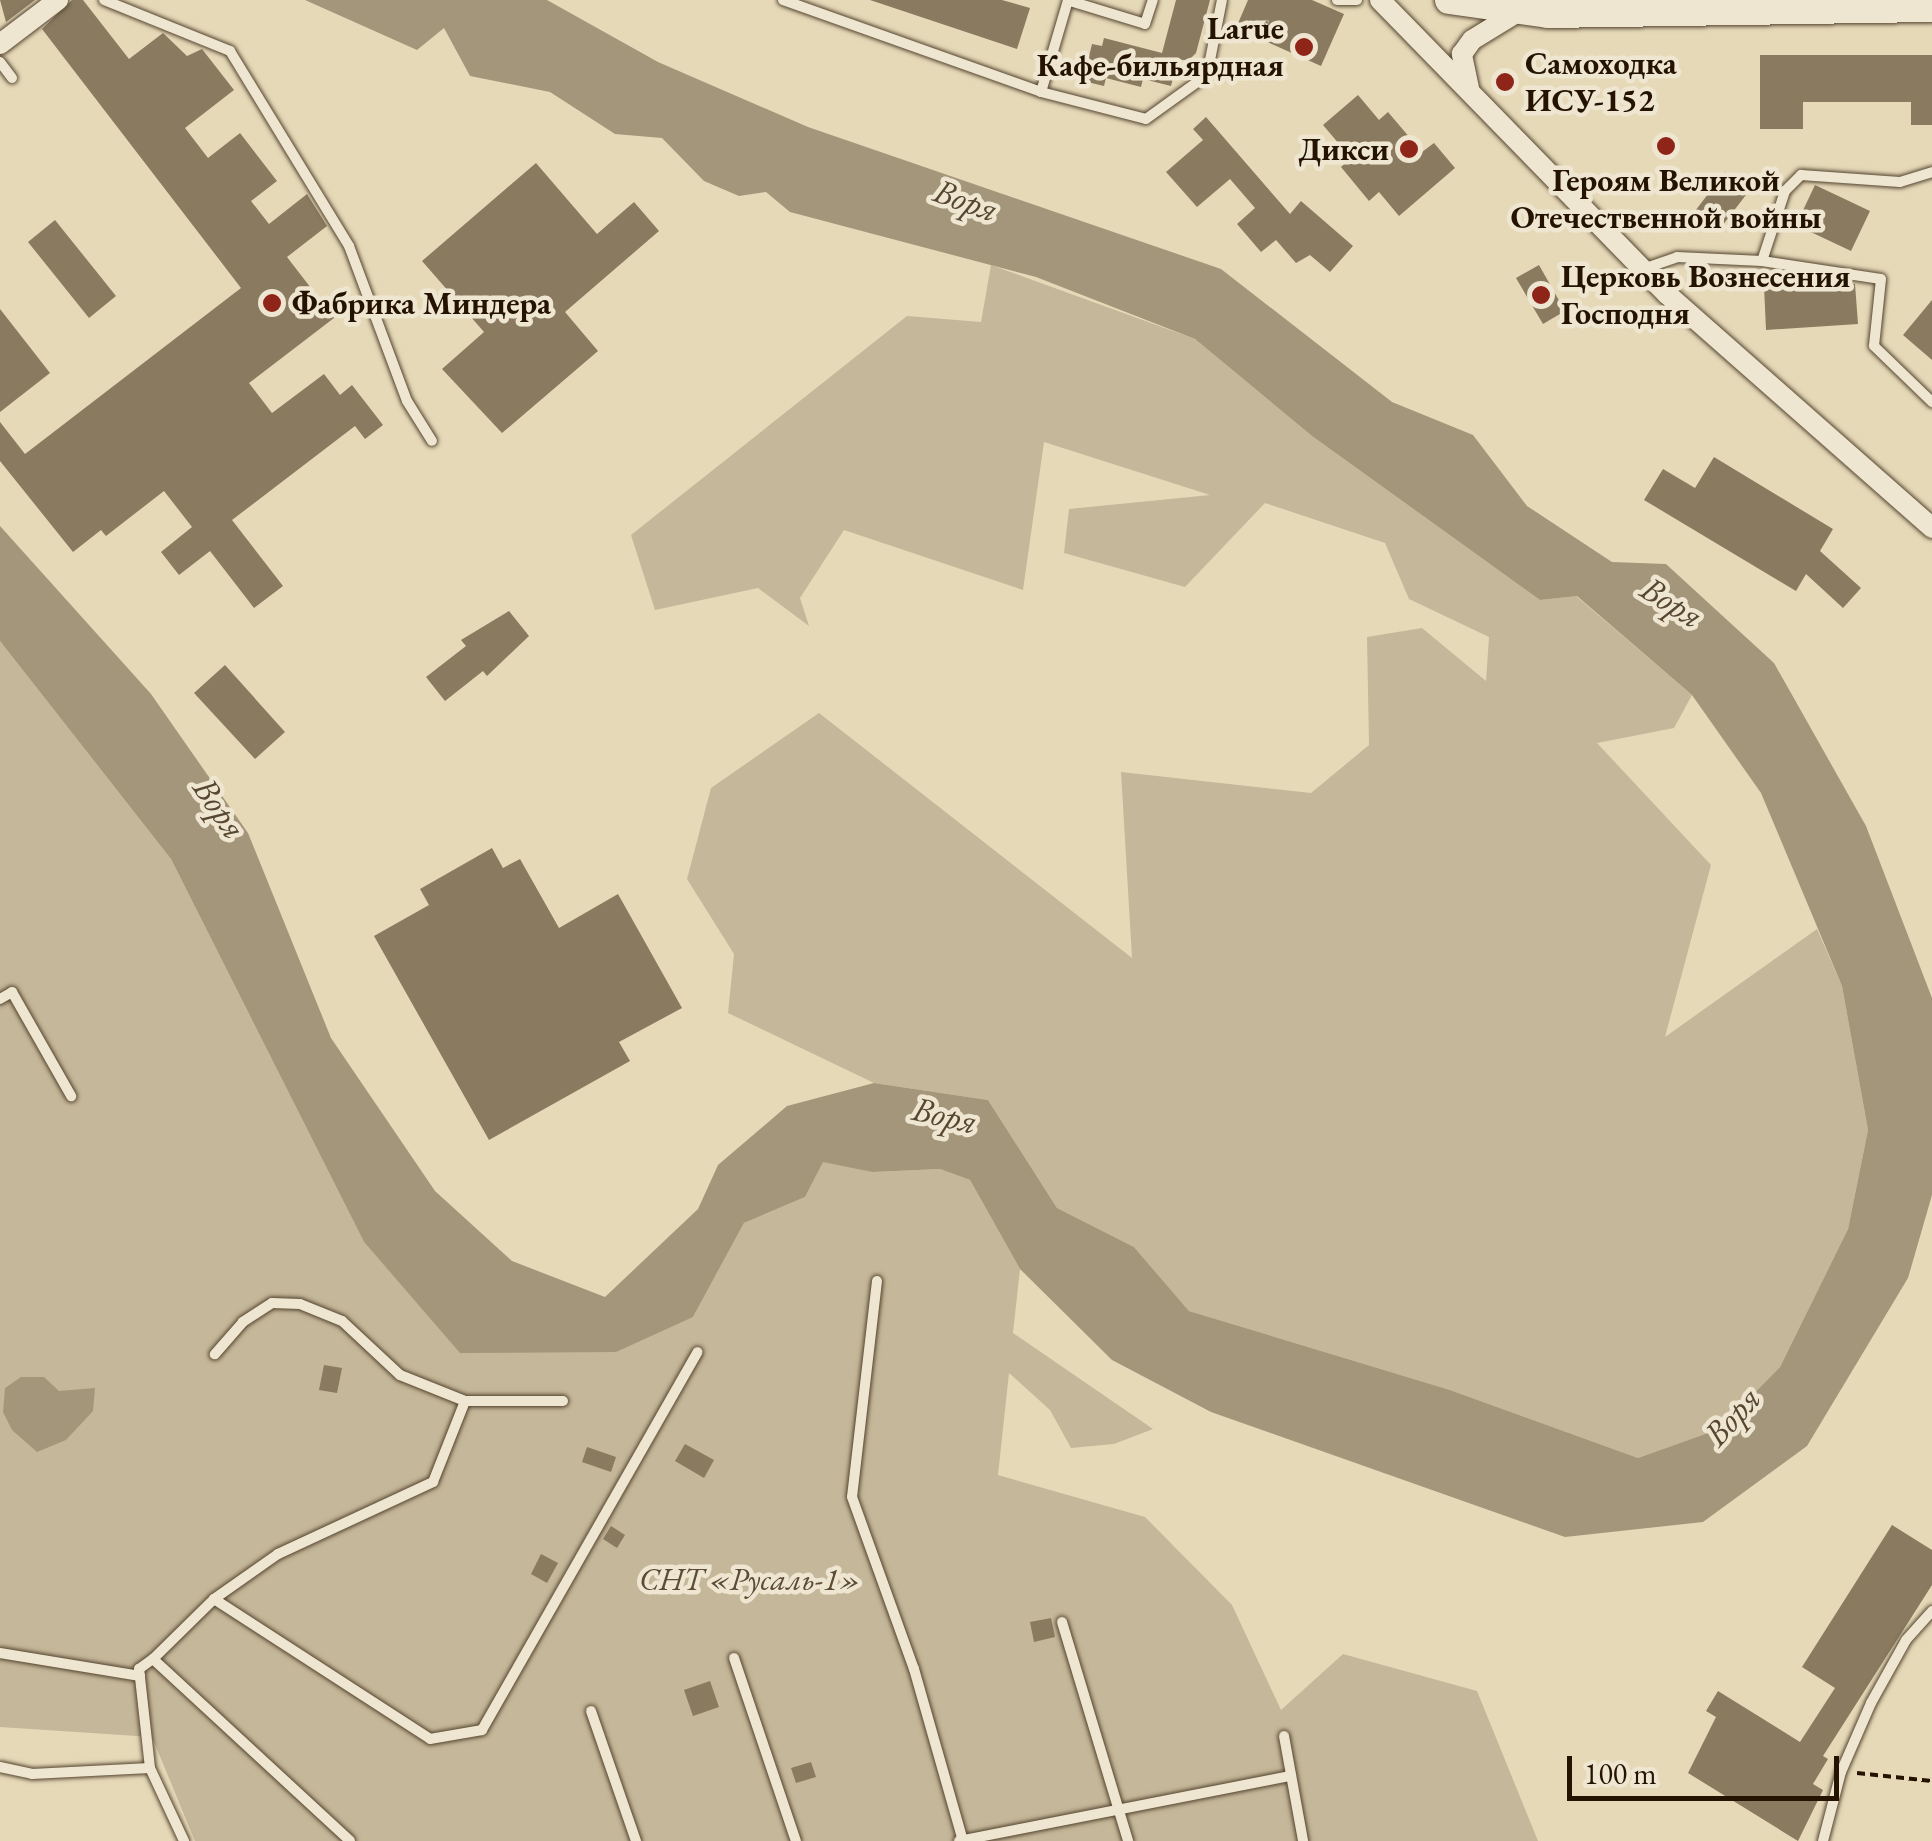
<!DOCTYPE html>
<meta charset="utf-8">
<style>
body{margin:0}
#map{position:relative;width:1932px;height:1841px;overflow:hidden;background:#e6d9b8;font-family:"EB Garamond",serif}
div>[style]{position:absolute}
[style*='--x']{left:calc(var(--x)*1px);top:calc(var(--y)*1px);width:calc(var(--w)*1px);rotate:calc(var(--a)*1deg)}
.green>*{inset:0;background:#c5b799}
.water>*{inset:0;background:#a4967a}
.building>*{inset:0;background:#897a60}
.path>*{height:4px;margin-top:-2px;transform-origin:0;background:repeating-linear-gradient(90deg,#241301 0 8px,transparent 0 13px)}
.roads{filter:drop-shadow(0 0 2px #54442f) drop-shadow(0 0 2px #54442f)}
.service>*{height:10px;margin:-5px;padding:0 5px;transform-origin:5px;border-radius:5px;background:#efe6d1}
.minor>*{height:20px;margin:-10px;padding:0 10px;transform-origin:10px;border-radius:10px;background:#efe6d1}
.secondary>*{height:28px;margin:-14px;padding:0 14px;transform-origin:14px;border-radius:14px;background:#efe6d1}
.dots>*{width:28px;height:28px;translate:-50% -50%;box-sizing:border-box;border:5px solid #efe6d1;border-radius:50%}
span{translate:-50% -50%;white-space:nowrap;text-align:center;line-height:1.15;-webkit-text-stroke:9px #efe6d1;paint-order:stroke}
.poi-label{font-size:32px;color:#241301;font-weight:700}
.right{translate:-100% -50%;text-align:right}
.left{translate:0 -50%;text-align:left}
.park-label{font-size:32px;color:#5c4c36;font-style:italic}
.water-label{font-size:35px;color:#574731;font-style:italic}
.scale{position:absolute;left:1567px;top:1756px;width:272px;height:45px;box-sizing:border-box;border:5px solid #241301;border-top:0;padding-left:12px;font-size:30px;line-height:35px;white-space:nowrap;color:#241301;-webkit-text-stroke:8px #efe6d1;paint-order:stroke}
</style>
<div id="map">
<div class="green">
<i style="clip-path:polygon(991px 265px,1195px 339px,1312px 436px,1540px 600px,1576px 596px,1692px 695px,1674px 728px,1597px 743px,1711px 865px,1665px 1037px,1817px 929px,1842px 986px,1868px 1130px,1848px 1229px,1780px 1367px,1719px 1429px,1638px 1458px,1450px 1390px,1189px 1311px,1134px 1247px,1057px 1208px,988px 1100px,874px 1083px,728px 1013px,734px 954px,687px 879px,711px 788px,819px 713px,1132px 958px,1121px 772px,1311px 793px,1369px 745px,1367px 637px,1422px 628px,1486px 681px,1489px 637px,1409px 599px,1385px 543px,1265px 503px,1185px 587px,1064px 553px,1069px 509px,1210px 495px,1044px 442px,1023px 590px,844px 530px,800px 598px,809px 626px,758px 588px,655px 610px,631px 535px,907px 316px,981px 322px)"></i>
<i style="clip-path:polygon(0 641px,171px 859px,364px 1242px,460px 1352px,693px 1317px,744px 1223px,805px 1197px,823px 1161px,872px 1172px,940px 1169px,970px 1180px,1020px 1269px,1013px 1333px,1153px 1429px,1114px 1444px,1071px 1448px,1050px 1410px,1009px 1373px,998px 1475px,1145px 1517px,1232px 1605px,1281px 1710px,1343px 1654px,1477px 1691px,1538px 1841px,195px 1841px,152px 1737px,0 1727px)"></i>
</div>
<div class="water">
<i style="clip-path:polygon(305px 0,547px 0,658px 62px,808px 127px,1221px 269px,1392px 402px,1473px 435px,1527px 506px,1612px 562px,1666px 564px,1774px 663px,1866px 826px,1932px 998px,1932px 1195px,1908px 1278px,1807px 1446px,1703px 1522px,1565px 1537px,1211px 1412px,1112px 1360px,1020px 1269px,970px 1180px,940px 1169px,872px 1172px,823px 1162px,805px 1197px,744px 1223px,693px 1317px,616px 1352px,460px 1353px,364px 1242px,171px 859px,0 641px,0 526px,151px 694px,248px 833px,331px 1038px,435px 1191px,512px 1261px,605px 1297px,698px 1209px,718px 1165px,787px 1106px,874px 1083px,988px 1100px,1057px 1208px,1134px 1247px,1189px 1311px,1450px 1390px,1638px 1458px,1719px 1429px,1780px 1367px,1848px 1229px,1868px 1130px,1842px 986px,1761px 793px,1692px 695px,1577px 596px,1540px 600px,1312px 436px,1195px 339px,1036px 277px,790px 212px,766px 192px,739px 196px,704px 181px,662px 138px,615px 134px,550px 92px,470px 76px,444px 28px,417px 50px)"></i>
<i style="clip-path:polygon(21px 1377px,44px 1377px,59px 1391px,95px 1388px,93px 1411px,66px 1440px,37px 1452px,12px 1430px,3px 1412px,5px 1388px)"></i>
</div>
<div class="building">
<i style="clip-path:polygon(0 0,35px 0,6px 22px)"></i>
<i style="clip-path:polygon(72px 0,83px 0,129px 59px,163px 33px,187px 56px,202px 49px,234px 90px,185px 128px,208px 158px,240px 133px,277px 181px,251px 201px,269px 224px,307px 194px,327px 226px,287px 257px,334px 318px,249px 383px,272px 413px,324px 374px,340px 395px,352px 385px,383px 425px,365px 439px,355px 426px,232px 520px,283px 586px,254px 608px,210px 551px,179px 575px,161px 552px,192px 527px,164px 491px,106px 536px,101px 530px,73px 552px,0 461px,0 422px,25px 454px,241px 288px,42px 29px)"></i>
<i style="clip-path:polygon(870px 0,1002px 0,1030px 8px,1017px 49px)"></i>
<i style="clip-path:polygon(1176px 0,1210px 0,1196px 53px,1188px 61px,1178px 59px,1171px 86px,1143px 79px,1141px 87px,1106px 78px,1104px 86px,1083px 81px,1092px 44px,1102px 46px,1104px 38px,1162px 53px)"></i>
<i style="clip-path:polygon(1248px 0,1312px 0,1344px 14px,1321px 66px,1236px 28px)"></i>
<i style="clip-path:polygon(1760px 55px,1932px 55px,1932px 125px,1911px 125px,1911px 102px,1803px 102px,1803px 129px,1760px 129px)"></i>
<i style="clip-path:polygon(1358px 95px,1379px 120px,1388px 112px,1422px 152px,1434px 143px,1455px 168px,1399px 216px,1379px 192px,1369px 201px,1341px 167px,1351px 158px,1323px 125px)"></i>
<i style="clip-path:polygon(1206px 117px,1290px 214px,1301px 201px,1353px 246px,1330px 272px,1310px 255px,1296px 263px,1276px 240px,1261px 252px,1237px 224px,1255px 208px,1230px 179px,1197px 207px,1166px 172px,1203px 140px,1193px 129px)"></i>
<i style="clip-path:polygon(536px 163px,597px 234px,634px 202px,659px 231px,565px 312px,598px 351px,502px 433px,442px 369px,484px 332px,422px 261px)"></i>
<i style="clip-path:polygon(1725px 172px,1749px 191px,1719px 230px,1695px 211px)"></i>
<i style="clip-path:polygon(1815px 185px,1870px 211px,1851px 251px,1796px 225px)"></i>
<i style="clip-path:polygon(55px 220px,116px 296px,89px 318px,28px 242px)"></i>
<i style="clip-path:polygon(1539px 265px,1565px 311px,1543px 324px,1516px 278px)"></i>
<i style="clip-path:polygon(1840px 282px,1855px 284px,1858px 324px,1766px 330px,1764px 286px)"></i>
<i style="clip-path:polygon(1932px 300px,1932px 360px,1903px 335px)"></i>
<i style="clip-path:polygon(0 309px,50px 373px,0 412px)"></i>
<i style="clip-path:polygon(1714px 457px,1833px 529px,1820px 551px,1861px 588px,1843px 608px,1806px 574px,1796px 591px,1644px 500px,1663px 469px,1695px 488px)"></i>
<i style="clip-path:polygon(509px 611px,529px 636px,487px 676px,483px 671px,445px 701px,426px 677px,466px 646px,461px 640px)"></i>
<i style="clip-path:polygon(225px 665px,285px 732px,255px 759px,194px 693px)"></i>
<i style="clip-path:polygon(492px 848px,503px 868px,520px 859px,559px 928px,618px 894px,682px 1008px,619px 1042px,630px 1061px,489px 1140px,374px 936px,429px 905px,420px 889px)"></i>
<i style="clip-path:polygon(324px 1365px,342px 1368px,337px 1393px,319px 1390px)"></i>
<i style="clip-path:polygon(685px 1444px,714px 1460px,704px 1478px,675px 1461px)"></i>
<i style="clip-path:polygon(587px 1447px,616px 1457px,611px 1472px,582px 1462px)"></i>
<i style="clip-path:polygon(1892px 1525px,1932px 1550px,1932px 1585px,1823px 1756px,1828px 1759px,1813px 1784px,1823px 1790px,1798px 1841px,1688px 1773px,1716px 1717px,1706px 1711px,1718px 1691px,1800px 1742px,1835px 1688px,1802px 1667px)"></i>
<i style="clip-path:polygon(611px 1526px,625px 1535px,617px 1548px,603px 1539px)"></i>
<i style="clip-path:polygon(541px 1554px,558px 1563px,547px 1583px,531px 1574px)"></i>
<i style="clip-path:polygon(1051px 1618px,1055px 1637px,1034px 1642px,1030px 1622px)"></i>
<i style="clip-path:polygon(710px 1681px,719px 1707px,693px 1716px,684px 1690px)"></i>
<i style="clip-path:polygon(811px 1762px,816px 1777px,796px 1783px,791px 1768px)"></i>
</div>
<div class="path">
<i style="--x:1857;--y:1773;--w:75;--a:6.1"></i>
</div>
<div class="roads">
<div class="service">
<i style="--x:104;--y:0;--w:136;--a:22"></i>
<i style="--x:230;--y:51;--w:228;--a:58.6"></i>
<i style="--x:349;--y:246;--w:165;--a:69.5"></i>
<i style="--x:407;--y:401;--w:47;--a:58"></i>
<i style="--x:783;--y:0;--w:274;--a:19.6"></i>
<i style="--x:1041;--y:92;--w:96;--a:-73.6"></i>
<i style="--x:1337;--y:0;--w:20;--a:0"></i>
<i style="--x:1070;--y:1;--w:78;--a:17"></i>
<i style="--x:1145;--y:24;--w:25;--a:-72"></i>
<i style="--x:0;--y:62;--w:20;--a:53"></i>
<i style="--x:1041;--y:92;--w:108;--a:14.4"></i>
<i style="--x:1146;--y:119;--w:75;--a:-35.8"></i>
<i style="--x:1207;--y:75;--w:76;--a:-78.7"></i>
<i style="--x:1762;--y:261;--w:120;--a:8.6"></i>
<i style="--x:1881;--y:279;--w:67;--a:96"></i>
<i style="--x:1874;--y:346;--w:81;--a:44"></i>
<i style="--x:1643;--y:269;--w:36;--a:-19"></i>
<i style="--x:1677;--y:257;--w:85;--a:2.7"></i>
<i style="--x:1762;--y:261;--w:74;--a:-71.8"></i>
<i style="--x:1785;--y:191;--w:23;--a:-45"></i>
<i style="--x:1801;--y:175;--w:99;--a:4"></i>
<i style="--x:1900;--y:182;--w:34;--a:-17"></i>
<i style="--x:0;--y:999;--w:14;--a:-30"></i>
<i style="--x:12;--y:992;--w:120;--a:60.4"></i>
<i style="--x:877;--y:1281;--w:217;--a:96.6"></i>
<i style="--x:852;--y:1497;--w:183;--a:70.2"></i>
<i style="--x:914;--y:1669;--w:179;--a:74.1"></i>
<i style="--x:465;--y:1401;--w:98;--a:0"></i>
<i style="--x:214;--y:1599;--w:78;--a:-35.1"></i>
<i style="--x:278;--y:1554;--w:171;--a:-24.9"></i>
<i style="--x:433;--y:1482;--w:87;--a:-68.4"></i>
<i style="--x:465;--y:1401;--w:70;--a:-158.2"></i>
<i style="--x:400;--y:1375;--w:79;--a:-137"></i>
<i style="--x:342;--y:1321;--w:45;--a:-158"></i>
<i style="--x:300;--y:1304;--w:28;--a:-178"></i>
<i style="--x:272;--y:1303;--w:35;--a:147"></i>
<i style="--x:243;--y:1322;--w:43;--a:131.2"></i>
<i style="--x:1062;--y:1622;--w:229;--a:73.2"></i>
<i style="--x:0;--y:1653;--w:142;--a:9.3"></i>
<i style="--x:734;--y:1658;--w:193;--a:71.3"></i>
<i style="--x:153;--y:1659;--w:86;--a:-44.5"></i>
<i style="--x:214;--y:1599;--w:257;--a:32.9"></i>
<i style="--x:430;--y:1739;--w:53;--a:-9.8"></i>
<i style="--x:482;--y:1730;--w:435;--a:-60.3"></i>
<i style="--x:591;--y:1711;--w:138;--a:70.9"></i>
<i style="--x:1284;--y:1736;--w:107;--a:79.7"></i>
<i style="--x:0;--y:1767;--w:33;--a:12"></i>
<i style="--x:32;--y:1774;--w:118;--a:-2.9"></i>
<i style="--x:150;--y:1768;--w:81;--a:65"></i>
<i style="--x:150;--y:1768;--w:100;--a:-96.3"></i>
<i style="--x:139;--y:1669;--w:17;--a:-36"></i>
<i style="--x:153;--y:1659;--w:268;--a:42.7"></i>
<i style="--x:959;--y:1841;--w:338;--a:-11.1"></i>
<i style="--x:1823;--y:1841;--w:71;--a:-75.4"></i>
<i style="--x:1841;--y:1772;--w:75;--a:-66.5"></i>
<i style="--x:1871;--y:1703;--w:72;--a:-60.9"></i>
<i style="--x:1906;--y:1640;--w:39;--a:-48"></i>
</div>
<div class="minor">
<i style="--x:1380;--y:0;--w:411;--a:45.7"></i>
<i style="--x:1667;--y:294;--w:354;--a:41.4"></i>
<i style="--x:0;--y:44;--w:73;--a:-37.2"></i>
<i style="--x:1469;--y:88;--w:35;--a:-102"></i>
<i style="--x:1462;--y:54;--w:17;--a:-54"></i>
<i style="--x:1472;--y:40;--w:57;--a:-31.5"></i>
</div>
<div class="secondary">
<i style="--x:1449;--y:0;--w:100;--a:8"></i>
<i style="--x:1548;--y:14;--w:384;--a:-0.9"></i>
</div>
</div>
<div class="dots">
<i style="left:1304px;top:47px;background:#8f2418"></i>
<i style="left:1505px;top:82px;background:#8f2418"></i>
<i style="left:1666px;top:146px;background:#8f2418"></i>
<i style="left:1409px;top:149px;background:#8f2418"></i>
<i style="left:1541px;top:295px;background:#8f2418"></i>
<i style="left:272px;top:303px;background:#8f2418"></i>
</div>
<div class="poi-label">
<span class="right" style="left:1284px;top:47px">Larue<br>Кафе-бильярдная</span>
<span class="left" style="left:1525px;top:82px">Самоходка<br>ИСУ-152</span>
<span class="right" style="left:1389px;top:149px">Дикси</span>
<span style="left:1666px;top:199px">Героям Великой<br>Отечественной войны</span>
<span class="left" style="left:1561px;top:295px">Церковь Вознесения<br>Господня</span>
<span class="left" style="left:292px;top:303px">Фабрика Миндера</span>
</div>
<div class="park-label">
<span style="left:750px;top:1579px">СНТ «Русаль-1»</span>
</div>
<div class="water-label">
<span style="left:966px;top:200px;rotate:20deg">Воря</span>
<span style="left:1672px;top:602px;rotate:32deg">Воря</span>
<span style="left:220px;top:808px;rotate:56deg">Воря</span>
<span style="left:945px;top:1115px;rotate:13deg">Воря</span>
<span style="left:1732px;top:1416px;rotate:-48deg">Воря</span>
</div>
<div class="scale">100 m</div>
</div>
